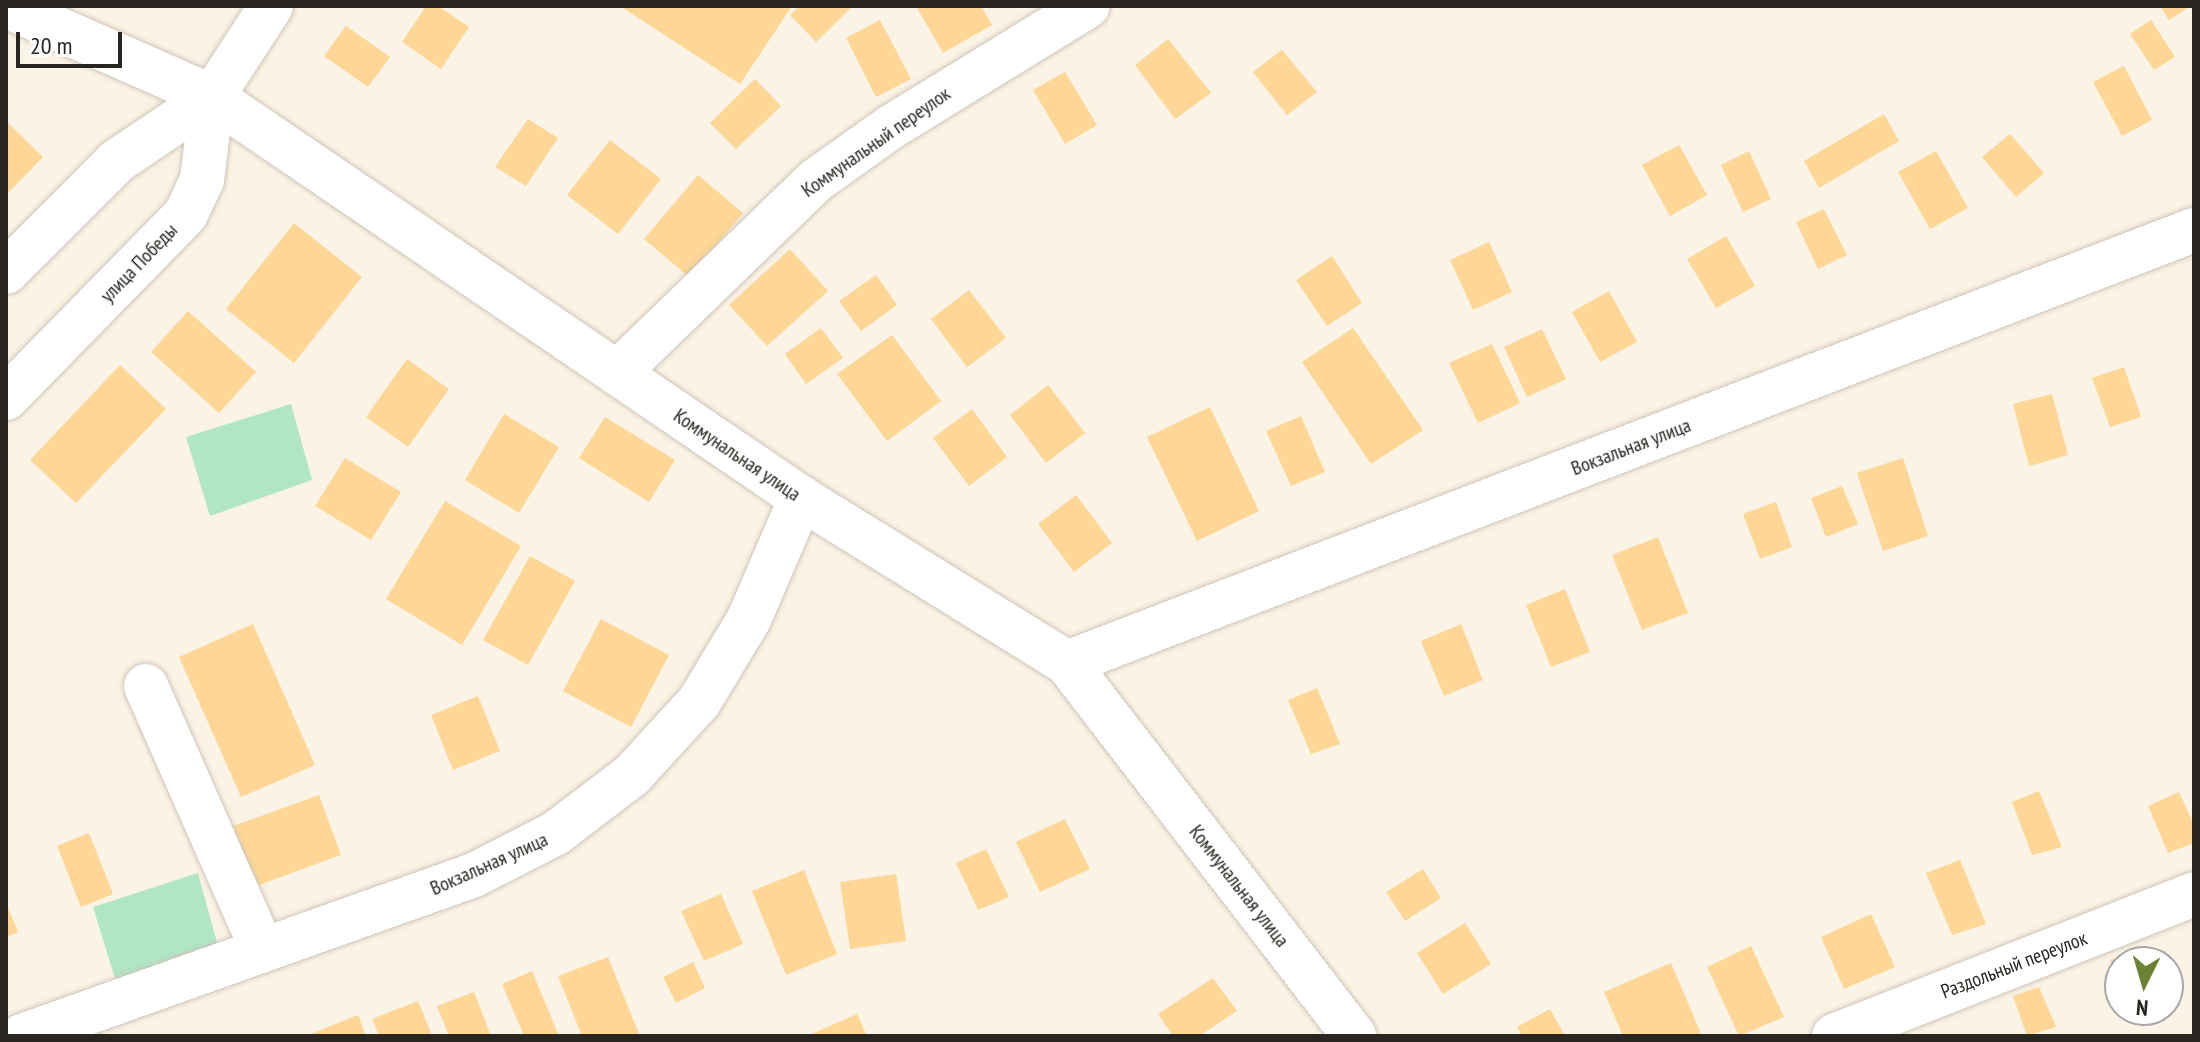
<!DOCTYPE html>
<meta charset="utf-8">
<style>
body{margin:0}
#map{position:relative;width:2200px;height:1042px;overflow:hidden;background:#fbf3e5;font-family:"PT Sans Narrow",sans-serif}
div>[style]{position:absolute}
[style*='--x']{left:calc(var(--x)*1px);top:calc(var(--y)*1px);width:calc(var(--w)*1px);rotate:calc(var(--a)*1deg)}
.green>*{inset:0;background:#b0e5c5}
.building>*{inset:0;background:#fed695}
.roads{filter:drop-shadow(0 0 2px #cdc5b8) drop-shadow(0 0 2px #cdc5b8)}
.minor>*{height:44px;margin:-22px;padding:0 22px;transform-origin:22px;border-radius:22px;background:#fff}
span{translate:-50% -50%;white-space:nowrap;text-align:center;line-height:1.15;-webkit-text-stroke:8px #fff;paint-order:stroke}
.street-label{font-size:20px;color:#292520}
.frame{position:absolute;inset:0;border:8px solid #292520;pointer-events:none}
.north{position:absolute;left:2104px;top:946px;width:80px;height:80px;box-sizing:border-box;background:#fff;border:2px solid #a9a8a6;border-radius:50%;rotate:185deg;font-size:22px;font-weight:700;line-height:32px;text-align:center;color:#292520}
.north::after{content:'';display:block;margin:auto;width:28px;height:36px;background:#6c8335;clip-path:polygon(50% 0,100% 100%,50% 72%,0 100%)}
.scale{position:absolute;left:16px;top:32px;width:106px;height:36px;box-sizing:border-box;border:4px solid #292520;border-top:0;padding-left:10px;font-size:24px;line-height:28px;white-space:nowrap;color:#292520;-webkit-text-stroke:6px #fff;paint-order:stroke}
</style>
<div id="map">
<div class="green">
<i style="clip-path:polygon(291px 404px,312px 480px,210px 516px,186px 437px)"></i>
<i style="clip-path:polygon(198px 873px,219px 950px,117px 985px,93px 907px)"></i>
</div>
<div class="building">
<i style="clip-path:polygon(426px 6px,438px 6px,469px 27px,441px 69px,402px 42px)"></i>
<i style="clip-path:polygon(620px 6px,792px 6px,740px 84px)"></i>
<i style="clip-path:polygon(800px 6px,853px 6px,816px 42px,790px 15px)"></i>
<i style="clip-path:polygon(916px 6px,981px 6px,992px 25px,943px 53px)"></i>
<i style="clip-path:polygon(2160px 6px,2191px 6px,2169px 20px)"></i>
<i style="clip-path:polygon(880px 20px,911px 79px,876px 97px,846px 38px)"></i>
<i style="clip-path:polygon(2151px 20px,2175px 57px,2154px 70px,2130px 34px)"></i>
<i style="clip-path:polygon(346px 26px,390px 57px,368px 87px,324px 56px)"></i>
<i style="clip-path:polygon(1168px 39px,1211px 93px,1175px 119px,1135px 65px)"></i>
<i style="clip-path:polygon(1282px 50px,1317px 92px,1287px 115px,1253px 72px)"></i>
<i style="clip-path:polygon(2124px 66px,2152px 120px,2122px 136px,2093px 82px)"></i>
<i style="clip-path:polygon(1065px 72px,1097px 125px,1065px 144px,1033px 90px)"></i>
<i style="clip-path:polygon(755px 79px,781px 106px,736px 149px,710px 123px)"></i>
<i style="clip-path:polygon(1884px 114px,1899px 141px,1819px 188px,1804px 161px)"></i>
<i style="clip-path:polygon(528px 119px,558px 138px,526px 186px,495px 167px)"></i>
<i style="clip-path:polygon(6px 121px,43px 157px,6px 195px)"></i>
<i style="clip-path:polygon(2010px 134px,2044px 173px,2016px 197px,1982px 157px)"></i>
<i style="clip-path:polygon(610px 140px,661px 179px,618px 234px,567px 195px)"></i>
<i style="clip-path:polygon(1679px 145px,1707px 195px,1670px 216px,1642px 165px)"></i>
<i style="clip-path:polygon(1749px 151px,1771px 199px,1743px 212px,1721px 165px)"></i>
<i style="clip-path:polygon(1936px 151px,1968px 208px,1930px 229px,1898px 172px)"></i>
<i style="clip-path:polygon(698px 175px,743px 213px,689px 277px,644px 239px)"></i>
<i style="clip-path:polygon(1824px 209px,1847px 255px,1818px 269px,1796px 222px)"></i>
<i style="clip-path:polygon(294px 223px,362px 277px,294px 363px,226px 309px)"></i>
<i style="clip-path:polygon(1726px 236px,1755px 286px,1716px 308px,1687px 259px)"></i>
<i style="clip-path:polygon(1489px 242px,1512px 292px,1473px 310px,1450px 260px)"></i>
<i style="clip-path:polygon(790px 249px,828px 291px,767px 346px,729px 305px)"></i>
<i style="clip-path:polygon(1332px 256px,1362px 303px,1327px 326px,1296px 280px)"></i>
<i style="clip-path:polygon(876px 275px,897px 305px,861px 331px,839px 301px)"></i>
<i style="clip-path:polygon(969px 290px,1006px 338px,967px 367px,931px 319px)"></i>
<i style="clip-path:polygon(1609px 291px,1637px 342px,1600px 362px,1572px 312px)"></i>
<i style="clip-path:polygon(188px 311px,256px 372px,219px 413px,151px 352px)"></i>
<i style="clip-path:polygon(821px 328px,843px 358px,806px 384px,785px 354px)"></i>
<i style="clip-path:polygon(1353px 328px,1423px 430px,1371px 464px,1302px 362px)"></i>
<i style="clip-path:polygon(1542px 329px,1566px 379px,1527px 397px,1504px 347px)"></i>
<i style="clip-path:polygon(892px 335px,941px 401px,887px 441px,837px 374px)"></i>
<i style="clip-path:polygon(1492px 344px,1520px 403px,1478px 423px,1449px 363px)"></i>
<i style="clip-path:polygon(407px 359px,449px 389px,408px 447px,366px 417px)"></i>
<i style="clip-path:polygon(120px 365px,166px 409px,76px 503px,30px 460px)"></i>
<i style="clip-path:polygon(2124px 367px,2141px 417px,2110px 427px,2092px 378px)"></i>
<i style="clip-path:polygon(1048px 385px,1085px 433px,1046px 463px,1010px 415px)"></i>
<i style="clip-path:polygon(2052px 394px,2068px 455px,2029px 466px,2013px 404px)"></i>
<i style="clip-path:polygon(1210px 407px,1259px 511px,1197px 541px,1147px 437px)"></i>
<i style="clip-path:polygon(972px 409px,1007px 457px,969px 486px,933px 438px)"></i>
<i style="clip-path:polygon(504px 414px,559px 447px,519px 513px,465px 480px)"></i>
<i style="clip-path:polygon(1301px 416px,1325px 472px,1291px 486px,1266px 431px)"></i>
<i style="clip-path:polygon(605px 417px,675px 460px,649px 502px,579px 458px)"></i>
<i style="clip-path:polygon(345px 458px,401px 492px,371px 540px,315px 506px)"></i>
<i style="clip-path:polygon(1903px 458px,1928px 536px,1883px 551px,1857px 473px)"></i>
<i style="clip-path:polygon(1842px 486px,1858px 524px,1826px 537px,1811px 498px)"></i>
<i style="clip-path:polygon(1076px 495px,1112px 543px,1074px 572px,1038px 524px)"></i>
<i style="clip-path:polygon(445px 501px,521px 546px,462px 645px,386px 599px)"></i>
<i style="clip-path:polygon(1776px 502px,1792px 547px,1760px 559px,1743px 514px)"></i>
<i style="clip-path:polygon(1658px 537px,1688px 613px,1642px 630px,1612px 555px)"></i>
<i style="clip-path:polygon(530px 556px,575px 581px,528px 665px,483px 640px)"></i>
<i style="clip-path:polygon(1565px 589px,1590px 652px,1551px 667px,1526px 605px)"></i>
<i style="clip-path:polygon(601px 619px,669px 655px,631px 727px,563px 691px)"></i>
<i style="clip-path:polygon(253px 624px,315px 765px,241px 797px,179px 657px)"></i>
<i style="clip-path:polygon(1461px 624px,1483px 680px,1444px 696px,1421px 641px)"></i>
<i style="clip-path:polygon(1317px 688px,1340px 744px,1311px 754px,1288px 700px)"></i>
<i style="clip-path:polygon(478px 696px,500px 751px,453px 770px,431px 715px)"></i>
<i style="clip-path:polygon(2039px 791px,2062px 847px,2032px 855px,2012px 802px)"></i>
<i style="clip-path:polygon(2179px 792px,2194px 825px,2194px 843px,2168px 853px,2148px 806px)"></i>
<i style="clip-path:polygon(319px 795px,341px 855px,256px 886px,233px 826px)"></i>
<i style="clip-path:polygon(1065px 819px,1090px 869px,1040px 892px,1016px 842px)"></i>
<i style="clip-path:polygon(89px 833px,113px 894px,81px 907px,57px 846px)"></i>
<i style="clip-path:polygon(986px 849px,1009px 897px,978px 910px,956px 863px)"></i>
<i style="clip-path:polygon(1960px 860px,1986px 924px,1952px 935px,1926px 873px)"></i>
<i style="clip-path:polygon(1423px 869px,1441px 898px,1405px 921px,1386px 892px)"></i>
<i style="clip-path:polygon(804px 870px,837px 954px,786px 975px,752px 891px)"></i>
<i style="clip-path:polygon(896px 874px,906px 941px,850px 949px,840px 882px)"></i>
<i style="clip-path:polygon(721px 894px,743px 944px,704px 961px,681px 911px)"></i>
<i style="clip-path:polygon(6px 903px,18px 932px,6px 937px)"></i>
<i style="clip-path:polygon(1871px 914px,1895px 967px,1844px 989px,1821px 937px)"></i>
<i style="clip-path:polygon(1465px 923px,1491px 964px,1443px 994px,1417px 953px)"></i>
<i style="clip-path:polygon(1751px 946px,1784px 1017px,1739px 1036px,1707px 967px)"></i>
<i style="clip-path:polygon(2147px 946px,2155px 962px,2120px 962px,2120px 985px,2110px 960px)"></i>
<i style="clip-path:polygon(608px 957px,640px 1036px,582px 1036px,558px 976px)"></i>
<i style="clip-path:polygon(693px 962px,705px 988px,676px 1003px,663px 977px)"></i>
<i style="clip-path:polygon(1671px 963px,1702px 1036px,1623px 1036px,1604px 992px)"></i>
<i style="clip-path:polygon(532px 971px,559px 1036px,524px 1036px,502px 984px)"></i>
<i style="clip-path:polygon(1213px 978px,1237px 1011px,1199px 1036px,1173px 1036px,1158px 1014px)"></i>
<i style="clip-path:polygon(2039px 987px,2056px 1027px,2027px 1036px,2013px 996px)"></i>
<i style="clip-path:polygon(474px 992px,491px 1036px,449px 1036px,437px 1006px)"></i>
<i style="clip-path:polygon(418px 1001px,432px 1036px,379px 1036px,372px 1019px)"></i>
<i style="clip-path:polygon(1550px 1009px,1565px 1036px,1522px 1036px,1517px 1027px)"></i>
<i style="clip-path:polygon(857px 1014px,867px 1036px,807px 1036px)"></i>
<i style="clip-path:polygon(358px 1015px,366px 1036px,306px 1036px)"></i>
</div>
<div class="roads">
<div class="minor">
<i style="--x:6;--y:6;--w:225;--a:23.8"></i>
<i style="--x:212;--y:97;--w:713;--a:34.25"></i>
<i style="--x:801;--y:498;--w:313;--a:31.8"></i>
<i style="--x:1067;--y:663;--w:471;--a:52.4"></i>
<i style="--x:6;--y:272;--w:157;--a:-45"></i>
<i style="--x:117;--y:161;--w:115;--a:-34"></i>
<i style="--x:212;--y:97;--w:108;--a:-57"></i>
<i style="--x:617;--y:373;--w:276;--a:-44.1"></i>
<i style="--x:815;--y:181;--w:93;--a:-35.4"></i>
<i style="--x:891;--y:127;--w:231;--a:-31.6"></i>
<i style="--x:6;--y:398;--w:257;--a:-45.6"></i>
<i style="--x:186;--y:214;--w:38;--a:-65"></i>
<i style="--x:202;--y:180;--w:84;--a:-83.1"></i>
<i style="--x:1067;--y:663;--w:1207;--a:-21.02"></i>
<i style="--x:146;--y:686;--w:287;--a:66.2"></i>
<i style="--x:22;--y:1036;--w:480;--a:-19.6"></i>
<i style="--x:474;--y:875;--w:92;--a:-27.1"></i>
<i style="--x:556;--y:833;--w:96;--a:-37.3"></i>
<i style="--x:632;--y:775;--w:99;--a:-47.5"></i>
<i style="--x:699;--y:702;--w:97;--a:-58.9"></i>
<i style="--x:749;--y:619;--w:132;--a:-66.7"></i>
<i style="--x:1834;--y:1036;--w:387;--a:-21.5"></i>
</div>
</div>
<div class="street-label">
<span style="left:876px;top:142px;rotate:-35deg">Коммунальный переулок</span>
<span style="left:139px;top:263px;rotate:-46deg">улица Победы</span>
<span style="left:1631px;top:447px;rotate:-21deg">Вокзальная улица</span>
<span style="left:737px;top:455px;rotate:34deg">Коммунальная улица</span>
<span style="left:489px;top:864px;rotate:-24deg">Вокзальная улица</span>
<span style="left:1239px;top:886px;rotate:52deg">Коммунальная улица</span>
<span style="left:2014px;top:965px;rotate:-21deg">Раздольный переулок</span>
</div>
<div class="frame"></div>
<div class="north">N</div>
<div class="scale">20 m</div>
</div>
